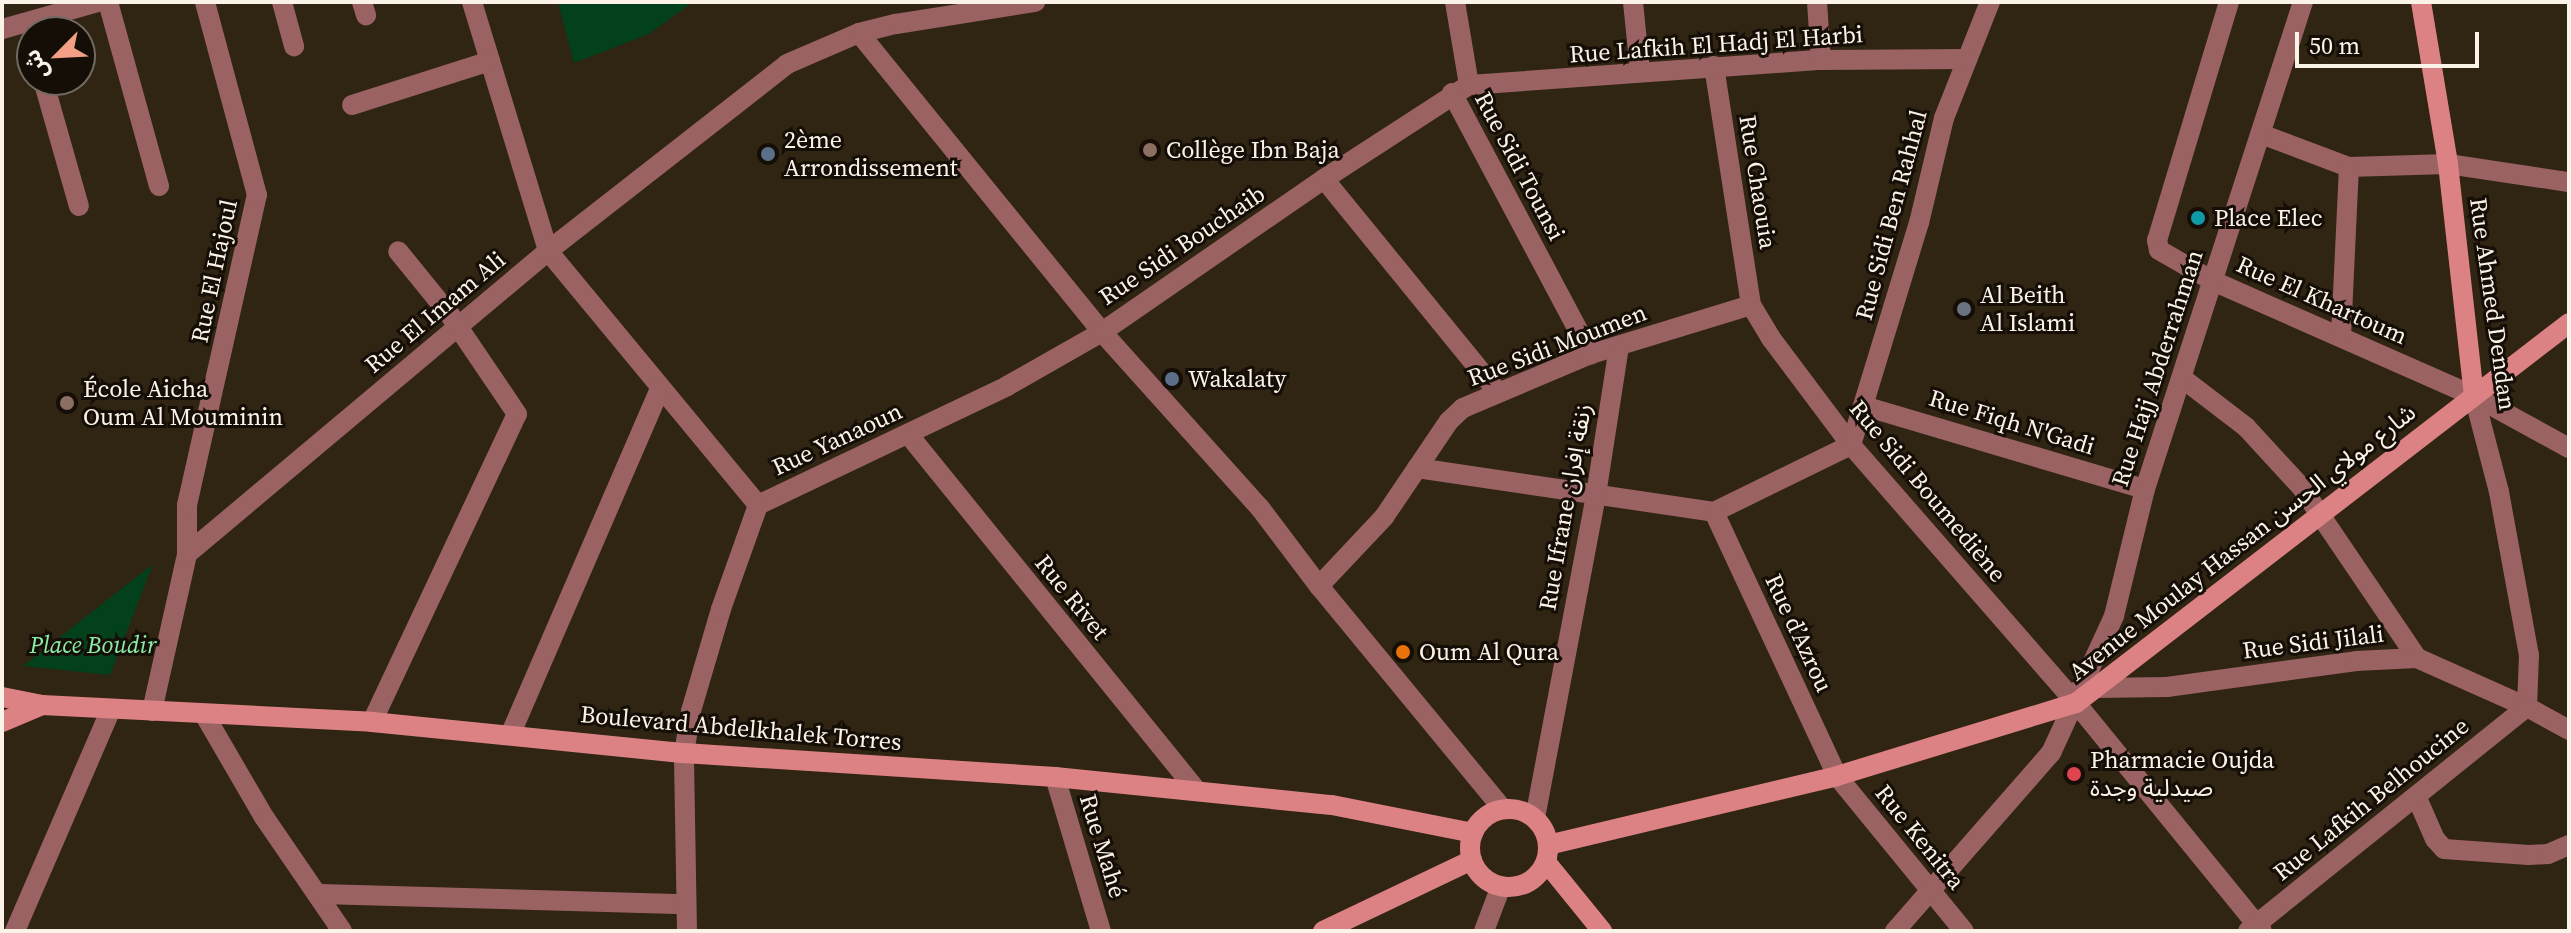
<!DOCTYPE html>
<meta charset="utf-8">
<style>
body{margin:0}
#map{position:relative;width:2571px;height:933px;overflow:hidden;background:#302412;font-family:"Source Serif 4","Noto Sans Arabic",serif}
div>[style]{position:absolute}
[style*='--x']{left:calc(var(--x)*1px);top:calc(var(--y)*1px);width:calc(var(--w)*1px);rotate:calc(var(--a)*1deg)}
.green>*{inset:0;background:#03401c}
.street>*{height:20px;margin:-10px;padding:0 10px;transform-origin:10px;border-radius:10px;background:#9a6263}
.secondary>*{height:20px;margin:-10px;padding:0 10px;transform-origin:10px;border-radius:10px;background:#dd8284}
.secondary>.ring{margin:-10px;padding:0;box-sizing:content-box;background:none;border:20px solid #dd8284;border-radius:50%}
.dots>*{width:22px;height:22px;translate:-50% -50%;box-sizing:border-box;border:4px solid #140e07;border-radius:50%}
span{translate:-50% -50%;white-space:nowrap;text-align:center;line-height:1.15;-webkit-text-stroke:6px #140e07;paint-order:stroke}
.street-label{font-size:24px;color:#fcf3e8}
.poi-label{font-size:24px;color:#fcf3e8}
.left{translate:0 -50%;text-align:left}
.park-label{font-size:24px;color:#8deca5;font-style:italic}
.frame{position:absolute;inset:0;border:4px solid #fcf3e8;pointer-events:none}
.north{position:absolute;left:16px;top:16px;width:80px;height:80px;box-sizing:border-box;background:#140e07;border:2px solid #716a61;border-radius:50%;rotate:246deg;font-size:22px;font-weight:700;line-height:32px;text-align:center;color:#fcf3e8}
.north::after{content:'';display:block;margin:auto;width:28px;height:36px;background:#f39f85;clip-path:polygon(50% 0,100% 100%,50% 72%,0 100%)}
.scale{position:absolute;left:2295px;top:32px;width:184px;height:36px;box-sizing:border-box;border:4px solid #fcf3e8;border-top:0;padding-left:10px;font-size:24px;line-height:28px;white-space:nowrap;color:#fcf3e8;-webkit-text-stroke:6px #140e07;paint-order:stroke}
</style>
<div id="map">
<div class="green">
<i style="clip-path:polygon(558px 2px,693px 2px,649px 34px,574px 63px)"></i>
<i style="clip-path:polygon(153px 564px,110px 675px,23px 666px)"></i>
</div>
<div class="street">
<i style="--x:108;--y:2;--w:191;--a:74.5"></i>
<i style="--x:282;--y:2;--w:46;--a:74.7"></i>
<i style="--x:362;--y:2;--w:14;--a:73"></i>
<i style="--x:472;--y:2;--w:260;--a:73"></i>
<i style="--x:548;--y:251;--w:330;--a:50.4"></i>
<i style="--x:1455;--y:2;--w:84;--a:80.4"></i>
<i style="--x:1633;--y:2;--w:69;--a:84.2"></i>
<i style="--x:1817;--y:2;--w:58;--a:86.1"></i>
<i style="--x:2229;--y:2;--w:249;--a:106.8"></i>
<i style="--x:2157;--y:240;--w:10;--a:79"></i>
<i style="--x:2159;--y:250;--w:62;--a:29.9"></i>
<i style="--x:2213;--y:281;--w:285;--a:23.8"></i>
<i style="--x:2474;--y:396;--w:108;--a:28.7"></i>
<i style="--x:2;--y:29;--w:100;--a:-15.7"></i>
<i style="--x:859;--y:33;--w:385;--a:50.9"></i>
<i style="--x:1102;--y:332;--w:237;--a:48.1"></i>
<i style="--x:1260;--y:508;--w:98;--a:52.9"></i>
<i style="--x:1319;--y:586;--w:289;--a:50.5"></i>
<i style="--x:1714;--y:66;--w:242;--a:81.2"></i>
<i style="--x:1751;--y:305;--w:37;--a:59"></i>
<i style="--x:1770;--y:337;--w:135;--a:53.1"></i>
<i style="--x:1851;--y:445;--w:342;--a:48.9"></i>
<i style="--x:2076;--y:703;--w:294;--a:50.8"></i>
<i style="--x:43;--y:80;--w:131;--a:74.1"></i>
<i style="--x:1452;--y:93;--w:296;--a:62"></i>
<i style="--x:352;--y:105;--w:145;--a:-17.7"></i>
<i style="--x:2261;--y:134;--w:94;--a:20.6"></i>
<i style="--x:2349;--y:167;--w:99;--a:-1.7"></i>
<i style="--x:2448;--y:164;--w:122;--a:8.5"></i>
<i style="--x:1324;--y:179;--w:275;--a:50.8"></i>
<i style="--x:2341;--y:336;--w:169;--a:-87.3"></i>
<i style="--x:2182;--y:378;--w:81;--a:37.4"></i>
<i style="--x:2246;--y:427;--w:83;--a:47.4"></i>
<i style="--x:2302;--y:488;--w:205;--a:55.9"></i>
<i style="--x:2474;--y:396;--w:99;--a:75.4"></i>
<i style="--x:2499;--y:492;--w:166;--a:79.6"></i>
<i style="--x:2529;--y:655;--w:52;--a:92.2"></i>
<i style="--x:1864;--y:406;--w:293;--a:16.5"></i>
<i style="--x:908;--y:434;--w:459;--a:51"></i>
<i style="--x:1417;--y:468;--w:300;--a:8.4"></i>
<i style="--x:1714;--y:512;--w:153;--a:-26.1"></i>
<i style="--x:1851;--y:445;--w:232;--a:-73"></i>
<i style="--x:1919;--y:223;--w:108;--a:-76.6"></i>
<i style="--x:1944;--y:118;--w:125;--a:-68.4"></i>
<i style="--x:758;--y:505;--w:276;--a:-25.5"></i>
<i style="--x:1007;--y:386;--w:109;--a:-29.6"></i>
<i style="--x:1102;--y:332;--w:270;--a:-34.6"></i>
<i style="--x:1324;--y:179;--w:173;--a:-33"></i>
<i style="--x:1469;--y:85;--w:353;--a:-4.1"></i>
<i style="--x:1821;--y:60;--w:146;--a:-0.4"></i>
<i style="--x:1714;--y:512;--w:291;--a:65"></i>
<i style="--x:1837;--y:776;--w:200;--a:50.7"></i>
<i style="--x:187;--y:554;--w:471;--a:-40"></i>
<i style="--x:548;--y:251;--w:303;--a:-38"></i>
<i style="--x:787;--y:64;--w:78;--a:-23.3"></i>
<i style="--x:859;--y:33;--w:38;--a:-14"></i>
<i style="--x:896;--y:24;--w:141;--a:-9"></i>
<i style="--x:1319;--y:586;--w:95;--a:-46.7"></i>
<i style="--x:1384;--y:517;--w:116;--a:-55.9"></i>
<i style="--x:1449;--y:421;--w:19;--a:-43"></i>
<i style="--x:1463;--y:408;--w:139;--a:-22.9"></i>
<i style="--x:1591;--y:354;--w:167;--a:-17"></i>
<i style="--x:2096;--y:688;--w:71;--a:-0.8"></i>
<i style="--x:2167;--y:687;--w:191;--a:-7.8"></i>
<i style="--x:2356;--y:661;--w:61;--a:-2.8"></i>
<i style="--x:2417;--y:658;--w:120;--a:24"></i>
<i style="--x:2527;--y:707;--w:48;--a:28.7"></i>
<i style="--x:152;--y:711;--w:161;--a:-77.4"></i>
<i style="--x:187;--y:554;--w:49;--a:-90"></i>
<i style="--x:187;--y:505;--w:318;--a:-77.3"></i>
<i style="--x:257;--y:195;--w:200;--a:-105.1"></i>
<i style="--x:204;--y:714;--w:119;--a:59.8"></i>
<i style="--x:264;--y:817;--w:138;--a:55.6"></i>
<i style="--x:372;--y:722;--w:340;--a:-64.8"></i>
<i style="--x:517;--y:414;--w:120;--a:-124.1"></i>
<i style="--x:450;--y:315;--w:82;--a:-129.1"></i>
<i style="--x:511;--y:733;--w:376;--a:-66.6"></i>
<i style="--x:1055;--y:777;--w:161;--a:73.4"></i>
<i style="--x:2417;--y:798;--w:45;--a:66.3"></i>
<i style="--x:2435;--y:839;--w:13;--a:48"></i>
<i style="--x:2444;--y:849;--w:85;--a:4"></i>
<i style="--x:2529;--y:855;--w:19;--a:-3"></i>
<i style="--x:2548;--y:854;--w:23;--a:-23"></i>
<i style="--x:1535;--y:818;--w:329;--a:-79.3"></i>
<i style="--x:1596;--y:495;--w:150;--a:-81.2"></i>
<i style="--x:320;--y:894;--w:365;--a:1.6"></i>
<i style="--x:15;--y:931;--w:242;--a:-66.6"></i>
<i style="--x:687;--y:931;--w:178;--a:-91"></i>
<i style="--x:684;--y:753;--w:43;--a:-80.5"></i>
<i style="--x:691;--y:711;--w:106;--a:-73.6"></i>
<i style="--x:721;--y:609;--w:110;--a:-70.4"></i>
<i style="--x:1484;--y:931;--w:48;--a:-69.3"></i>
<i style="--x:1895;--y:931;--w:237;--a:-48.8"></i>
<i style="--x:2051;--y:753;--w:151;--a:-65.3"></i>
<i style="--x:2114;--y:616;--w:131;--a:-76.3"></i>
<i style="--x:2145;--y:489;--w:512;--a:-72.03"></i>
<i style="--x:2248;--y:931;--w:358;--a:-38.8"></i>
</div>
<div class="secondary">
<i style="--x:2421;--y:2;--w:164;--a:80.5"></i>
<i style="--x:2448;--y:164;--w:233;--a:83.6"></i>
<i style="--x:2;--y:697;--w:41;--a:11.3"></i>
<i style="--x:42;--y:705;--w:330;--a:2.9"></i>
<i style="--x:372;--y:722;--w:314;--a:5.7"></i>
<i style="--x:684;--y:753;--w:372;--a:3.7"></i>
<i style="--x:1055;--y:777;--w:278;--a:5.8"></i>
<i style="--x:1332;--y:805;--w:144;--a:11.2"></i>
<i style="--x:2;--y:722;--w:43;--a:-23"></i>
<i class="ring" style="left:1470px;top:809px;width:58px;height:58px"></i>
<i style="--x:1548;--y:845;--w:297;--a:-13.4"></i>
<i style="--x:1837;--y:776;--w:250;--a:-17"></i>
<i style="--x:2076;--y:703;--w:622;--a:-37.62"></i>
<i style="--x:1546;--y:862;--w:89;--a:50.9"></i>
<i style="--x:1323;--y:931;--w:165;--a:-25.5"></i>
</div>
<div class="dots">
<i style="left:1150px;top:150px;background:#8d6e63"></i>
<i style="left:768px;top:154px;background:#5c6f8a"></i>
<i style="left:2198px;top:218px;background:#0f9aa8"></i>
<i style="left:1964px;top:309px;background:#6b7280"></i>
<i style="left:1172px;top:379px;background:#5c6f8a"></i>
<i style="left:67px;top:403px;background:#8d6e63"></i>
<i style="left:1403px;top:652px;background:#e8710a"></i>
<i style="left:2074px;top:774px;background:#e0444e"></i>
</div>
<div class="street-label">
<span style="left:1716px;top:44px;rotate:-4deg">Rue Lafkih El Hadj El Harbi</span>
<span style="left:1520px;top:166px;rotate:62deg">Rue Sidi Tounsi</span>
<span style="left:1758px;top:182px;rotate:81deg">Rue Chaouia</span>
<span style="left:1891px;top:215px;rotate:-75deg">Rue Sidi Ben Rahhal</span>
<span style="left:1182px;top:245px;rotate:-34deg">Rue Sidi Bouchaib</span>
<span style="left:214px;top:271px;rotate:-78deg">Rue El Hajoul</span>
<span style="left:2322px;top:300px;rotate:24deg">Rue El Khartoum</span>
<span style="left:2493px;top:304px;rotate:82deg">Rue Ahmed Dendan</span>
<span style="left:435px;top:312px;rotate:-40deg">Rue El Imam Ali</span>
<span style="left:1557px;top:345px;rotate:-21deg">Rue Sidi Moumen</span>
<span style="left:2157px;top:368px;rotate:-72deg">Rue Hajj Abderrahman</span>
<span style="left:2012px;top:422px;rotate:17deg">Rue Fiqh N'Gadi</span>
<span style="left:837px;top:439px;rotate:-25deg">Rue Yanaoun</span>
<span style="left:1928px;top:491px;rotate:50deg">Rue Sidi Boumediène</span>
<span style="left:1565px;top:507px;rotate:-80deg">Rue Ifrane زنقة إفران</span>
<span style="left:2242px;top:542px;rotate:-38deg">Avenue Moulay Hassan شارع مولاي الحسن</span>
<span style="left:1072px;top:597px;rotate:51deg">Rue Rivet</span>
<span style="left:1799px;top:633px;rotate:65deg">Rue d’Azrou</span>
<span style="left:2313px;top:642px;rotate:-7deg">Rue Sidi Jilali</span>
<span style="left:741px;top:728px;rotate:5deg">Boulevard Abdelkhalek Torres</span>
<span style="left:2371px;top:799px;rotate:-39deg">Rue Lafkih Belhoucine</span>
<span style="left:1920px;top:837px;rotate:51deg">Rue Kenitra</span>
<span style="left:1103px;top:846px;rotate:73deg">Rue Mahé</span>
</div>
<div class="poi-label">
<span class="left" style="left:784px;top:154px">2ème<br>Arrondissement</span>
<span class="left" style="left:1166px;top:150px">Collège Ibn Baja</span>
<span class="left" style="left:2214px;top:218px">Place Elec</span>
<span class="left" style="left:1980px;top:309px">Al Beith<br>Al Islami</span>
<span class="left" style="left:1188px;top:379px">Wakalaty</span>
<span class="left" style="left:83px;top:403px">École Aicha<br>Oum Al Mouminin</span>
<span class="left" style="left:1419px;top:652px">Oum Al Qura</span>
<span class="left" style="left:2090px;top:774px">Pharmacie Oujda<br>صيدلية وجدة</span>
</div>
<div class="park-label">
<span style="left:93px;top:645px">Place Boudir</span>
</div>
<div class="frame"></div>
<div class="north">ش</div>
<div class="scale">50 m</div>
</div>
